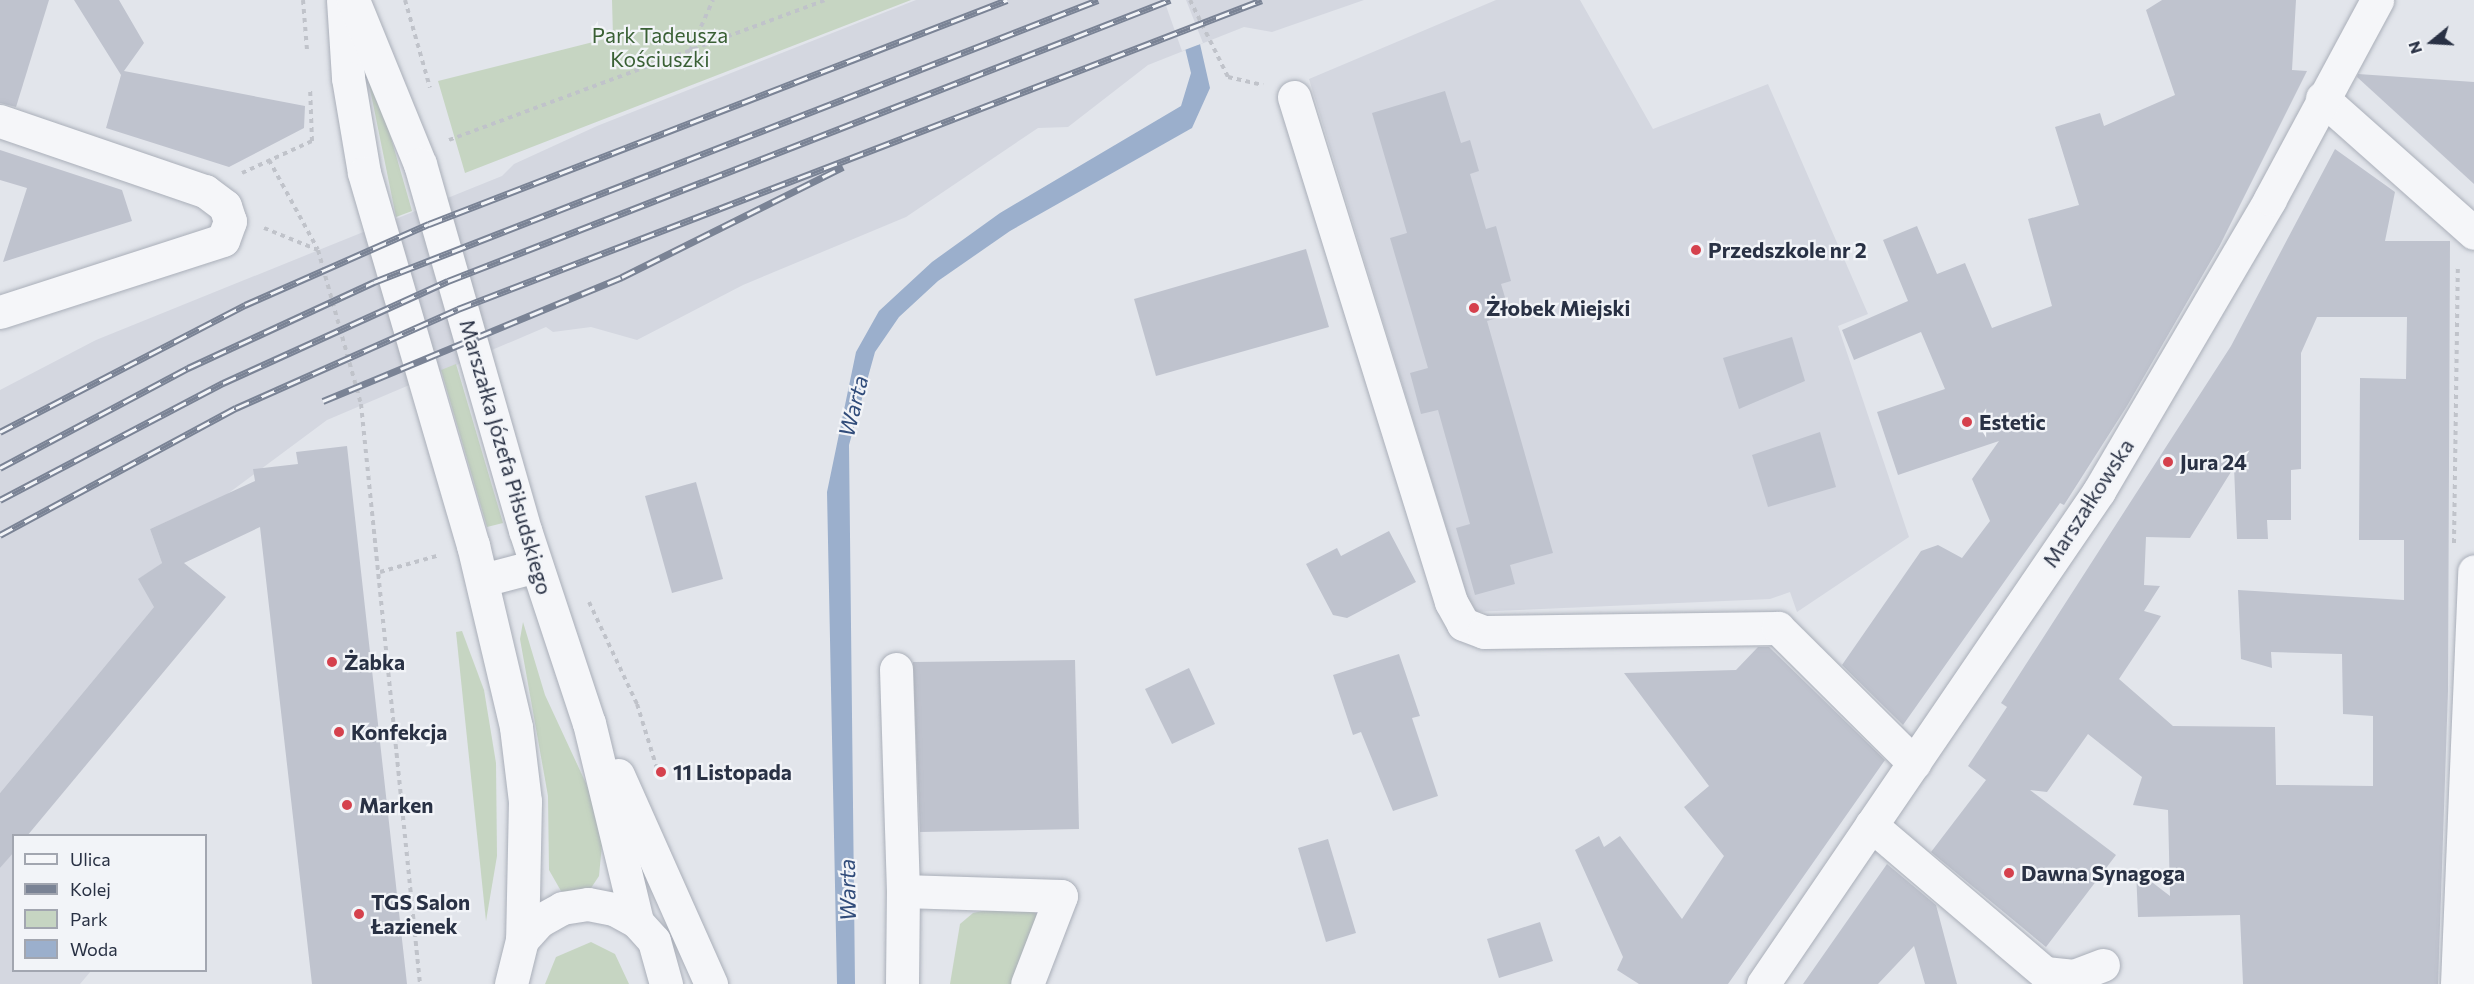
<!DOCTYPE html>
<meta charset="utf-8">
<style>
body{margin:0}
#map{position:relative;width:2474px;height:984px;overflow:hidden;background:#e2e5eb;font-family:Commissioner,sans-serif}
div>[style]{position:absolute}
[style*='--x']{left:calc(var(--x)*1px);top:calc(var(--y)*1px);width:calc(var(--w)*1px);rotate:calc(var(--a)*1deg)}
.built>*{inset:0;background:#d4d7e0}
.green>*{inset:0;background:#c6d5c2}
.water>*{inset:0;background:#9bafcc}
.pier>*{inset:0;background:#e2e5eb}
.building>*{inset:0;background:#bfc3ce}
.path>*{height:4px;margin-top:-2px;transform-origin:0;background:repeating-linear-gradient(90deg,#c0c3ca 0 4.5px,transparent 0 9px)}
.roads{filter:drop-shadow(0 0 2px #aaafb9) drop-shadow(0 0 2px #aaafb9)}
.minor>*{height:33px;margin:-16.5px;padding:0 16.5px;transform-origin:16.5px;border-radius:16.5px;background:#f5f6f9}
.rail>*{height:7px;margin-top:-3.5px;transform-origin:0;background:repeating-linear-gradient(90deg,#f2f4f8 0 14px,#7a8395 0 28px);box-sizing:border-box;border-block:2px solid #7a8395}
.dots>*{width:16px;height:16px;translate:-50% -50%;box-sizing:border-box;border:3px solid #f2f4f8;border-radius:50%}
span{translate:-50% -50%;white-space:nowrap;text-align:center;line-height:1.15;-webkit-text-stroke:4.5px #f2f4f8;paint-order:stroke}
.park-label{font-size:21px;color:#3a6035}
.poi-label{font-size:21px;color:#293144;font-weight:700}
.left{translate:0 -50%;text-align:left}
.street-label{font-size:21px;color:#293144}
.water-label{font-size:22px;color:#314c7a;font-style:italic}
.legend{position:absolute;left:12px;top:834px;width:195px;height:138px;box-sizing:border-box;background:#f2f4f8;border:2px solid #a2a6b0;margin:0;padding:8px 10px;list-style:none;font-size:18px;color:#293144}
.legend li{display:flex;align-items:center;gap:12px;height:30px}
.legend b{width:30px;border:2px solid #a2a6b0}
.north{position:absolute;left:2402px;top:12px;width:60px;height:60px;-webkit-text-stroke:4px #f2f4f8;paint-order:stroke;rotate:252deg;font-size:16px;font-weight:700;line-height:24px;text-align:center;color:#293144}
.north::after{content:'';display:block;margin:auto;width:21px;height:27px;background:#293144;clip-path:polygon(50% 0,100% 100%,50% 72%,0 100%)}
</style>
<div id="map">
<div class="built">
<i style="clip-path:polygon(916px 0,1364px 0,1272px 32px,1244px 27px,1148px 65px,1068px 127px,1038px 128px,906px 217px,743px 285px,637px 340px,591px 327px,553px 332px,546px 327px,327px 420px,226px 495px,150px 529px,162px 563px,139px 579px,169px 589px,0 793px,0 390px,96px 340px,502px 176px,514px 164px,597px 126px)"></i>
<i style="clip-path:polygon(1496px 0,1580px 0,1653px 129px,1768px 84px,1868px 314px,1838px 326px,1909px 537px,1797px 612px,1790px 592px,1770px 599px,1472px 612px,1309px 79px)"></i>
<i style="clip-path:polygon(13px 852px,14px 970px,91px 971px,80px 984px,0 984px,0 868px)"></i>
</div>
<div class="green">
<i style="clip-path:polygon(612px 0,911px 0,465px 173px,438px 81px,613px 37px)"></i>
<i style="clip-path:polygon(375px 82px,412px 211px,396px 217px,369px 84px)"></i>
<i style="clip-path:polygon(456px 364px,503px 523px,487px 527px,441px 370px)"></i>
<i style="clip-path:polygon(523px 622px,545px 695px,590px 792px,602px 845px,599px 876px,591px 888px,575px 894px,561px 891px,549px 870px,548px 796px,520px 639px)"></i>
<i style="clip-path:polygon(462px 631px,484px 690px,496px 763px,497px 856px,486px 921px,456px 632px)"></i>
<i style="clip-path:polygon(1010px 905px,1033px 909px,1038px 918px,1014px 984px,950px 984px,960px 924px,973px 913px)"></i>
<i style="clip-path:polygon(591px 942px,615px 954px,629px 984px,545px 984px,556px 957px)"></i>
</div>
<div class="water">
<i style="clip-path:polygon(1200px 44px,1210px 88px,1192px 128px,1010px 231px,938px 281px,899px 317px,875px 352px,849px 445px,855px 984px,837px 984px,827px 492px,856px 352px,879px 311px,932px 262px,1000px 213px,1181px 106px,1191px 73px,1185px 48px)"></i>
</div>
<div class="pier">
<i style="clip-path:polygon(1164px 0,1186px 0,1203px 43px,1182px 51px)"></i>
</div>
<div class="building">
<i style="clip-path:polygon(0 0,49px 0,16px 107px,0 103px)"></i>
<i style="clip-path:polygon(74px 0,119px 0,144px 43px,124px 71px,305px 106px,304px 128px,229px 167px,106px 128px,121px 75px)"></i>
<i style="clip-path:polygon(2162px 0,2296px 0,2292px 70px,2307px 71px,2220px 245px,2127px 406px,2064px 505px,2060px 503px,1903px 725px,1842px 665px,1921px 551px,1938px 545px,1962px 558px,1990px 521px,1972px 479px,1999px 441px,1898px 475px,1877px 412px,1945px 389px,1921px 332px,1854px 360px,1842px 330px,1908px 301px,1883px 240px,1917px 226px,1937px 274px,1965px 263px,1992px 328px,2052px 306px,2028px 219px,2079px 205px,2055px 127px,2100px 113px,2104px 126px,2175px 95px,2146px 10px)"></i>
<i style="clip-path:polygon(2358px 74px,2474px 82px,2474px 184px,2357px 77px)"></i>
<i style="clip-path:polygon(1445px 91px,1461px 143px,1470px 140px,1479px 171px,1470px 174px,1486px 229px,1496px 226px,1511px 281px,1501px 284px,1510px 314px,1487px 321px,1553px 553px,1510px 565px,1515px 584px,1475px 595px,1456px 528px,1470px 524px,1438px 410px,1421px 414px,1410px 373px,1428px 368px,1390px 238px,1407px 233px,1372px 113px)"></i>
<i style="clip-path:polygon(evenodd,2335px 149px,2395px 192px,2385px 241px,2450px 241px,2448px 691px,2438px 984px,2243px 984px,2240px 915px,2138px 917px,2136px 870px,2170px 896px,2168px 810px,2133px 805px,2142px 777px,2088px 734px,2047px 792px,2030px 790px,2116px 855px,2046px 947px,1931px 852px,1986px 780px,1968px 766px,2007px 707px,2001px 703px,2231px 346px,2335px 149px,2317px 317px,2407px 317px,2406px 379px,2360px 378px,2359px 540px,2404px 540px,2404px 600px,2238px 590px,2241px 659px,2272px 668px,2271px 652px,2342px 654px,2343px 714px,2373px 716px,2373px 786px,2276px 785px,2275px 727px,2173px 726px,2119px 679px,2161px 616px,2144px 611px,2160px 586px,2144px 585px,2146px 537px,2190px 538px,2234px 467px,2237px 539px,2268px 539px,2267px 520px,2291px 520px,2291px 470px,2301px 469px,2301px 353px,2317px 317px)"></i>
<i style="clip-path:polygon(0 150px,122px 190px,132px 221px,3px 262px,27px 188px,0 180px)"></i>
<i style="clip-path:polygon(1306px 249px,1329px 327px,1156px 376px,1134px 299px)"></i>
<i style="clip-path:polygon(1792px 337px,1805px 381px,1739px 409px,1723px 358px)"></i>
<i style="clip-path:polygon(1820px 432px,1836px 487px,1768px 507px,1752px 455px)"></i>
<i style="clip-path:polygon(347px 446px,407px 984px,312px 984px,260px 527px,184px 563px,226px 597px,27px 836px,14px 836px,14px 852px,0 868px,0 793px,154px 607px,138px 579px,162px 563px,150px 529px,255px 481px,253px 469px,298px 464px,296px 452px)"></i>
<i style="clip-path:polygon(696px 482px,723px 579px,672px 593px,645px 496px)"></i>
<i style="clip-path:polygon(1389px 531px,1416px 582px,1347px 618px,1333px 615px,1306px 564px,1337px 548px,1341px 556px)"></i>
<i style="clip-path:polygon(1758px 647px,1769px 647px,1885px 760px,1728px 984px,1639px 984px,1617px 970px,1623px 957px,1575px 850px,1599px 836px,1604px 847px,1620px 836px,1682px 919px,1724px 856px,1684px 807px,1709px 786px,1624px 673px,1736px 670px)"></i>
<i style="clip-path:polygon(1399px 654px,1420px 716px,1412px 718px,1438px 796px,1393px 811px,1361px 732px,1353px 735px,1333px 675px)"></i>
<i style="clip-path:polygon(1075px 660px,1079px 829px,920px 832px,913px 662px)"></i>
<i style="clip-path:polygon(1189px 668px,1215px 724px,1172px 744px,1145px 689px)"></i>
<i style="clip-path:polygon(1328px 839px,1356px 933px,1326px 942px,1298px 848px)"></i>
<i style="clip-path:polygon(1887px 864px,1936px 905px,1957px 984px,1925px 984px,1914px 946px,1878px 984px,1803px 984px)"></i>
<i style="clip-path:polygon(1540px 922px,1553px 961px,1499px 978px,1487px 939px)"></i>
</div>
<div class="path">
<i style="--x:303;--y:0;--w:50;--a:85.4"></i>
<i style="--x:405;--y:0;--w:91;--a:74.1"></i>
<i style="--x:1190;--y:0;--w:86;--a:63.7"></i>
<i style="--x:1228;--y:77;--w:36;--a:13"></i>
<i style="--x:690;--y:51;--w:56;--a:-65.7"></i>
<i style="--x:449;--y:140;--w:401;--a:-20.4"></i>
<i style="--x:269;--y:160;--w:102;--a:61.4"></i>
<i style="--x:318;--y:250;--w:160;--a:74.4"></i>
<i style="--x:361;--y:404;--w:583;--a:84.19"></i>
<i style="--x:242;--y:173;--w:77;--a:-24.6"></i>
<i style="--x:312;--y:141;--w:54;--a:-92.1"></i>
<i style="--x:264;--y:228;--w:58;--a:22.2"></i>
<i style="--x:2454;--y:543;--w:278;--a:-89.2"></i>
<i style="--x:380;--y:572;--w:62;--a:-15.8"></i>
<i style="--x:589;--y:602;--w:113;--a:64.8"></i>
<i style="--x:637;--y:704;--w:74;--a:72.8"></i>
</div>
<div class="roads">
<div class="minor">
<i style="--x:343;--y:0;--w:78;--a:86.3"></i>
<i style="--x:348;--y:78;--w:96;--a:80.4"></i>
<i style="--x:364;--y:173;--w:388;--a:73.7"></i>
<i style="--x:473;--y:545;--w:187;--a:76.7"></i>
<i style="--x:516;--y:727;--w:75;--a:83.1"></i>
<i style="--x:525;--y:801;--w:139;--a:91.2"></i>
<i style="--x:353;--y:0;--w:177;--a:67.8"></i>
<i style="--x:420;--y:164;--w:381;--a:74"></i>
<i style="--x:525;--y:530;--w:203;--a:71.7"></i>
<i style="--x:589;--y:723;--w:205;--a:76.4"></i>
<i style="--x:1294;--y:97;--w:529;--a:72.73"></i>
<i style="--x:1451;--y:602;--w:25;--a:61"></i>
<i style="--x:1463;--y:624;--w:22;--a:21"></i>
<i style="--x:1484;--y:632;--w:294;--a:-0.8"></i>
<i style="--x:1778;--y:628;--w:192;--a:44.8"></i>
<i style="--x:2322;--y:98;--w:203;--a:41.6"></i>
<i style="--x:0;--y:121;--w:217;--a:18.9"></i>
<i style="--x:205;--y:191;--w:25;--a:37"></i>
<i style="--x:225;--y:206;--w:16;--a:72"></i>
<i style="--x:230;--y:221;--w:20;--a:110"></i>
<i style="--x:223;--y:240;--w:234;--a:162.1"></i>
<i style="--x:483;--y:580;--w:55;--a:-14.8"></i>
<i style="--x:896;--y:669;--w:222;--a:88.2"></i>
<i style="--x:618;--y:775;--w:229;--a:66"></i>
<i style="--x:1871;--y:825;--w:228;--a:40.4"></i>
<i style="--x:2045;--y:973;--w:29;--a:6"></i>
<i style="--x:2074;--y:976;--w:31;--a:-21"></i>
<i style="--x:511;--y:984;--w:45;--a:-76"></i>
<i style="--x:522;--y:940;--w:25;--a:-48"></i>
<i style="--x:539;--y:921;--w:26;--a:-29"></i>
<i style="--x:562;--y:908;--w:26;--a:-9"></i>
<i style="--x:588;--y:904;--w:26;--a:11"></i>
<i style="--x:614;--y:909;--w:26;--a:29"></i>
<i style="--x:637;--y:922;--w:25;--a:48"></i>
<i style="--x:654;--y:941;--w:45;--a:74.4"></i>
<i style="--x:902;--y:984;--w:93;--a:-89.4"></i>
<i style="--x:903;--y:891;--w:158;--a:1.8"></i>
<i style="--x:1061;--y:896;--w:94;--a:111.1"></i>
<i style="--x:1763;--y:984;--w:597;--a:-55.72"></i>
<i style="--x:2099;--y:491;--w:338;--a:-59.6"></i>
<i style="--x:2270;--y:199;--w:226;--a:-61.7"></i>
<i style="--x:2457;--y:984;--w:413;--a:-87.6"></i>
</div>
</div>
<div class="rail">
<i style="--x:323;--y:401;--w:324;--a:-22.5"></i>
<i style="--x:622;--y:277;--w:247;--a:-26.5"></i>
<i style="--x:0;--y:432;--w:276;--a:-27.4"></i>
<i style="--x:245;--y:305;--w:201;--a:-23.8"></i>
<i style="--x:429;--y:224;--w:620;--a:-21.18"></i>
<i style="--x:0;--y:468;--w:213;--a:-28"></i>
<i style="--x:188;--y:368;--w:205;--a:-24.8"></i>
<i style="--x:374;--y:282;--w:777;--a:-21.28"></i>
<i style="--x:0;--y:500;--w:252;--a:-27.7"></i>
<i style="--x:223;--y:383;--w:247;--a:-24.4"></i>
<i style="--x:448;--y:281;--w:775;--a:-21.27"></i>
<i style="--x:0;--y:535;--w:268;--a:-28.3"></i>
<i style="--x:236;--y:408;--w:243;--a:-24"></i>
<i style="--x:458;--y:309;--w:861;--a:-21.02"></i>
</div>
<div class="dots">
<i style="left:1696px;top:250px;background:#d5414d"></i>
<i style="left:1474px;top:308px;background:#d5414d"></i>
<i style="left:1967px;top:422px;background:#d5414d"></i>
<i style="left:2168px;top:462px;background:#d5414d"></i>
<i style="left:332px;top:662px;background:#d5414d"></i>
<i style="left:339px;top:732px;background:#d5414d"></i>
<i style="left:661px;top:772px;background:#d5414d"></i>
<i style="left:347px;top:805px;background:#d5414d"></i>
<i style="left:2009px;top:873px;background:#d5414d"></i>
<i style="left:359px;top:914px;background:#d5414d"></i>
</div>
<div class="park-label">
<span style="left:660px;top:47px">Park Tadeusza<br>Kościuszki</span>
</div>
<div class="poi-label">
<span class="left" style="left:1708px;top:250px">Przedszkole nr 2</span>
<span class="left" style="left:1486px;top:308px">Żłobek Miejski</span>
<span class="left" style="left:1979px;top:422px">Estetic</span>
<span class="left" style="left:2180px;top:462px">Jura 24</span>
<span class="left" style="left:344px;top:662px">Żabka</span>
<span class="left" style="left:351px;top:732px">Konfekcja</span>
<span class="left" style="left:673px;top:772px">11 Listopada</span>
<span class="left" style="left:359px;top:805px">Marken</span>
<span class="left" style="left:2021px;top:873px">Dawna Synagoga</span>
<span class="left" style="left:371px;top:914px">TGS Salon<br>Łazienek</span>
</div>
<div class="street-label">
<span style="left:506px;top:457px;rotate:74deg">Marszałka Józefa Piłsudskiego</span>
<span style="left:2088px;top:503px;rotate:-57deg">Marszałkowska</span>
</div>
<div class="water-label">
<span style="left:853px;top:406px;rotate:-76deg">Warta</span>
<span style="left:847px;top:890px;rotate:-91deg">Warta</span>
</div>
<ul class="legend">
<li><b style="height:8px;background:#f5f6f9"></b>Ulica</li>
<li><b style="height:8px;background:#7a8395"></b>Kolej</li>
<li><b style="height:16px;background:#c6d5c2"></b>Park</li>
<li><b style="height:16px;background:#9bafcc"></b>Woda</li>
</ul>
<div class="north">N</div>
</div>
